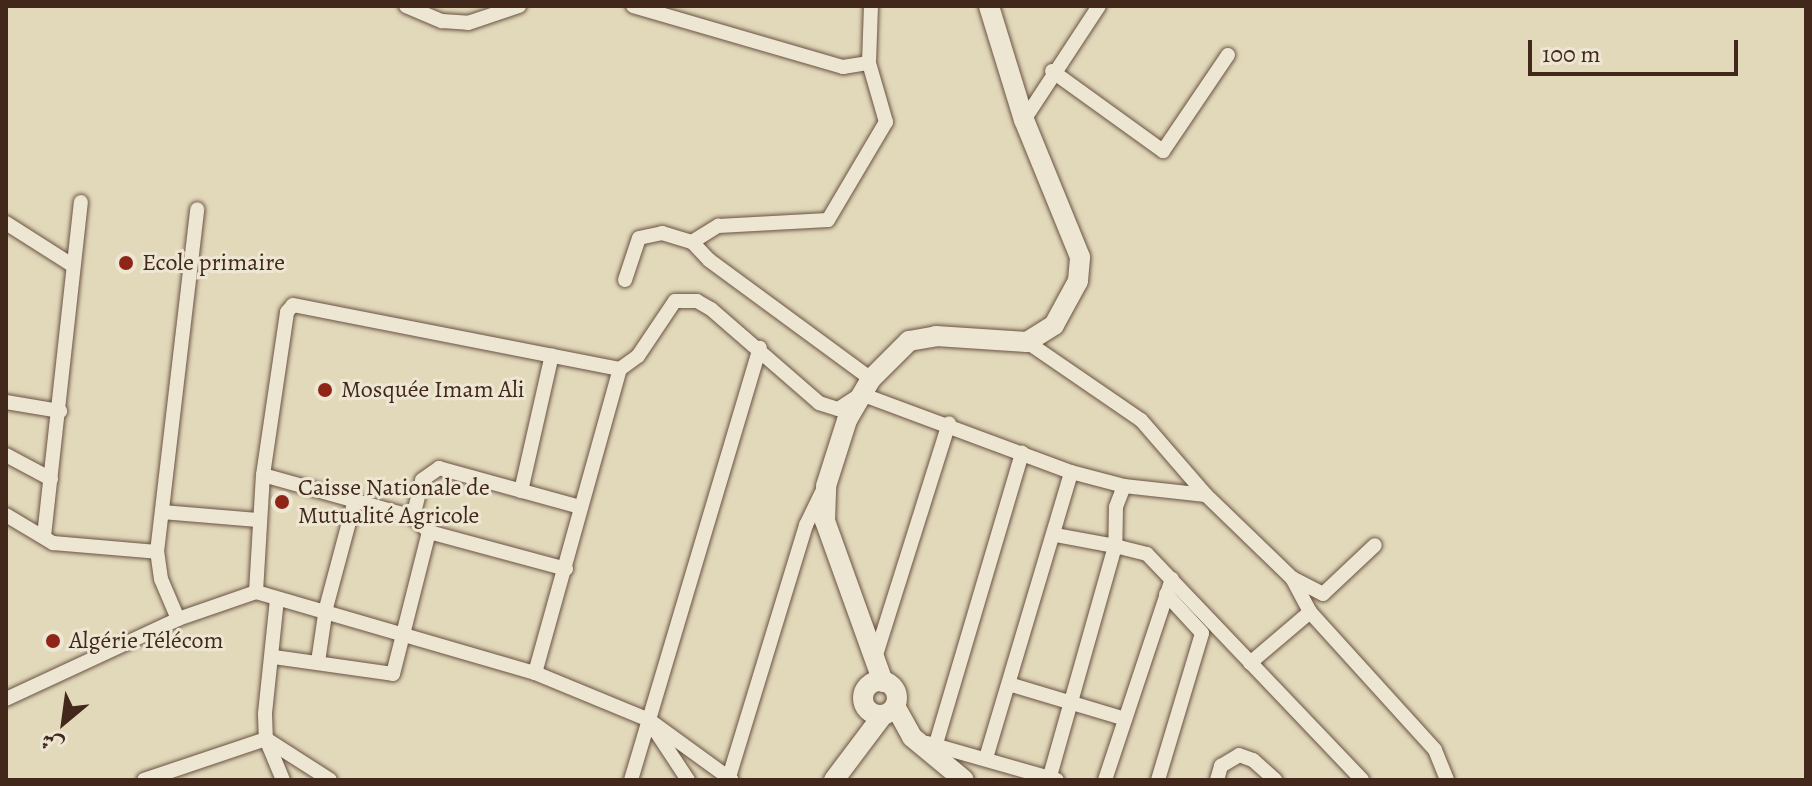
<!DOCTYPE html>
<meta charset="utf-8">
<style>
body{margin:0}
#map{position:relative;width:1812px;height:786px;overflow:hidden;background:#e2d8ba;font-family:Alegreya,Amiri,serif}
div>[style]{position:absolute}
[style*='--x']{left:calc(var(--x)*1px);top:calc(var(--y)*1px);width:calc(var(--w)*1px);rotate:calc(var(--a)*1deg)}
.roads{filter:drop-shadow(0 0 2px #6a5343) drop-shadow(0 0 2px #6a5343)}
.minor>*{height:14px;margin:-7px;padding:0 7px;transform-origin:7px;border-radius:7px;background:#ece6d2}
.secondary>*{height:20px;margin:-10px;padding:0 10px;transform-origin:10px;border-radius:10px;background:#ece6d2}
.secondary>.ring{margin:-10px;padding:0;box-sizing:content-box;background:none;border:20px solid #ece6d2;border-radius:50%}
.dots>*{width:22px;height:22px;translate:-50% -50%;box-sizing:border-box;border:4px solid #ece6d2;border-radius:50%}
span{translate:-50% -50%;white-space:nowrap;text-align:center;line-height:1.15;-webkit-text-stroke:6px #ece6d2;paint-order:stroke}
.poi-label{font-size:24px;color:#42271b}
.left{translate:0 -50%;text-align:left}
.frame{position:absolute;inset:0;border:8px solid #42271b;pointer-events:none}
.north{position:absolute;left:24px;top:682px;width:80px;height:80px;-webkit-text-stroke:6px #ece6d2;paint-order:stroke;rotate:209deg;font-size:22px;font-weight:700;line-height:32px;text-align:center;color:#42271b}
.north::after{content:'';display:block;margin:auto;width:28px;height:36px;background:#42271b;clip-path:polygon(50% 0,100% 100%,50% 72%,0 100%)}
.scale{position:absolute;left:1528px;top:40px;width:210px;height:36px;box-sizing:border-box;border:4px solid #42271b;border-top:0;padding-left:10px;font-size:24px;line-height:28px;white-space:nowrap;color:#42271b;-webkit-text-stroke:6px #ece6d2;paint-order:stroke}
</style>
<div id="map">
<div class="roads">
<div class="minor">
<i style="--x:406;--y:6;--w:39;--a:23"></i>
<i style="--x:442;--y:21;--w:26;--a:4"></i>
<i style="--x:468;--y:23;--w:54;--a:-18.4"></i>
<i style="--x:633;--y:6;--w:219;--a:16.2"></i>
<i style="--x:843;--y:67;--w:26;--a:-9"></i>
<i style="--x:1052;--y:71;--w:137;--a:35.8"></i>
<i style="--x:1163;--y:151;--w:116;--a:-55.9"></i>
<i style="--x:1024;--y:120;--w:136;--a:-56.7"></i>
<i style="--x:6;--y:223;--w:78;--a:32.5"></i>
<i style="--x:625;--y:280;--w:44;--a:-71.6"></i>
<i style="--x:639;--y:238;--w:24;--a:-12"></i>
<i style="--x:662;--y:233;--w:31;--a:17"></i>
<i style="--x:1027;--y:342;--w:138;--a:34.4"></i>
<i style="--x:1141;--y:420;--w:99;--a:49.1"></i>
<i style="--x:1206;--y:495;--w:120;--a:44"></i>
<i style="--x:1292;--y:578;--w:38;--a:62"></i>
<i style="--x:1310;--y:612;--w:186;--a:47.8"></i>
<i style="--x:1435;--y:750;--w:32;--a:68"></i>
<i style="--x:871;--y:379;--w:201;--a:-143.7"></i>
<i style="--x:709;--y:260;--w:25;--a:-133"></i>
<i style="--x:692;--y:242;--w:31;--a:-32"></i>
<i style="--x:718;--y:226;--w:110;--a:-3.1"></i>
<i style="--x:828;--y:220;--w:114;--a:-59.4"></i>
<i style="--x:886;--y:122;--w:61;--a:-106.1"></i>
<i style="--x:869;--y:63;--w:57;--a:-88"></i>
<i style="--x:6;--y:402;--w:55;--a:9.5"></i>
<i style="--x:6;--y:455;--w:51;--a:28.1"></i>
<i style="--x:263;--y:475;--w:156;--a:15.6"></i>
<i style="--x:413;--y:517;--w:22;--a:43"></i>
<i style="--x:429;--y:532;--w:142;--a:15.1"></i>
<i style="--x:1124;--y:486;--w:22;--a:111"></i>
<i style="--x:1116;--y:507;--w:39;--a:91"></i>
<i style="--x:1115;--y:546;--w:33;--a:14"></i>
<i style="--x:1147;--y:554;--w:312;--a:46.4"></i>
<i style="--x:521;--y:491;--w:139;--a:-77.2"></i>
<i style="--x:162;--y:512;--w:96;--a:4.8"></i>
<i style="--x:6;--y:515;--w:55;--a:30.8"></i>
<i style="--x:53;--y:543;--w:104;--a:4.9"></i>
<i style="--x:413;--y:517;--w:38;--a:-76"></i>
<i style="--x:422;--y:480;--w:21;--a:-35"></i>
<i style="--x:439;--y:468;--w:147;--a:15.4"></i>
<i style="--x:44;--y:536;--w:336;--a:-83.7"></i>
<i style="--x:1292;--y:578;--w:35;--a:27"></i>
<i style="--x:1323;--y:594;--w:71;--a:-43.3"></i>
<i style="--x:256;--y:592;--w:117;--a:-86.6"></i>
<i style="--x:263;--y:475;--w:165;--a:-81.6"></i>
<i style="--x:287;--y:312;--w:9;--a:-49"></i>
<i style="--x:293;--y:305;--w:333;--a:11.1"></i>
<i style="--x:277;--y:599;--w:116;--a:96"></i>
<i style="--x:265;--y:714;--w:25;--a:88"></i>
<i style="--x:266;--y:739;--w:44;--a:67.5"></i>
<i style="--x:178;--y:619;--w:43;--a:-113"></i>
<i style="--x:161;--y:579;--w:27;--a:-98"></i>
<i style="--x:157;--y:552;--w:345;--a:-83.3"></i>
<i style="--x:274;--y:657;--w:120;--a:8.1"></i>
<i style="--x:393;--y:674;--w:146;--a:-75.8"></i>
<i style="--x:875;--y:658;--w:246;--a:-72.5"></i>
<i style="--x:318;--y:662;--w:55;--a:-81.6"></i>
<i style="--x:326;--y:608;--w:112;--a:-75"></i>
<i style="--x:1250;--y:663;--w:79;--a:-40.4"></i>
<i style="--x:535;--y:673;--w:316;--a:-74.4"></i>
<i style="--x:620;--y:369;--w:22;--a:-36"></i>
<i style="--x:638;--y:356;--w:66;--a:-56.1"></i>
<i style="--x:675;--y:301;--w:22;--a:0"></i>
<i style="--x:697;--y:301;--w:16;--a:30"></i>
<i style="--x:711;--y:309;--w:143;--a:41"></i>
<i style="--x:819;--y:403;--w:20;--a:18"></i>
<i style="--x:838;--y:409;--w:27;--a:-33"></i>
<i style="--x:861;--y:394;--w:224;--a:20.4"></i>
<i style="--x:1071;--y:472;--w:55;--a:14.8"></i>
<i style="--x:1124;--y:486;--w:82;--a:6.3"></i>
<i style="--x:1012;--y:685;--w:118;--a:16.7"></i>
<i style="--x:6;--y:699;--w:190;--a:-24.9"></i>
<i style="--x:178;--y:619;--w:83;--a:-19.1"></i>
<i style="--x:256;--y:592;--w:291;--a:16.2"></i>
<i style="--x:535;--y:673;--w:123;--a:22.4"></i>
<i style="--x:649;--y:720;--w:102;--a:35.9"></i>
<i style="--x:653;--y:727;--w:64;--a:56.6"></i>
<i style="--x:927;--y:743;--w:135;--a:15.9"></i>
<i style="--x:935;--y:747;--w:307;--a:-73.5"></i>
<i style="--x:986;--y:758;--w:298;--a:-73.4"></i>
<i style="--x:1050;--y:776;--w:239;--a:-74.2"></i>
<i style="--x:1115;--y:546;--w:61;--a:-169.6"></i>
<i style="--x:729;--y:777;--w:264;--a:-73"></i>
<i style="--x:806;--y:525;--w:41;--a:-64.1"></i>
<i style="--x:144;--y:780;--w:129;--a:-18.6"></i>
<i style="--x:266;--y:739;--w:76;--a:32.6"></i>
<i style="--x:631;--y:780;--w:451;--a:-73.4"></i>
<i style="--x:1105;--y:780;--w:212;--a:-71.6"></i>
<i style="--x:1158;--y:780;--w:153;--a:-73.3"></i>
<i style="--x:1202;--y:633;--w:53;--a:-132.7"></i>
<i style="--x:1217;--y:780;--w:15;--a:-74"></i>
<i style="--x:1221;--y:766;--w:21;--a:-31"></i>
<i style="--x:1239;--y:755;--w:15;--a:20"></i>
<i style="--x:1253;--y:760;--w:30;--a:42"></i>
</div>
<div class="secondary">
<i class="ring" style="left:863px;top:681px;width:14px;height:14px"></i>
<i style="--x:883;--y:682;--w:171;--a:-109.8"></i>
<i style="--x:825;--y:521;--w:35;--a:-88"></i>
<i style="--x:826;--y:486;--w:69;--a:-72.3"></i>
<i style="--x:847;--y:420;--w:48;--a:-59.7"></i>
<i style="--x:871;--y:379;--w:54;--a:-45"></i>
<i style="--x:909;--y:341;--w:27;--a:-10"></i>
<i style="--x:936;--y:336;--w:91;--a:3.8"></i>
<i style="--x:1027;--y:342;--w:32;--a:-32"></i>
<i style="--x:1054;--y:325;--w:50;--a:-61.4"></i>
<i style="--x:1078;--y:281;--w:24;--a:-85"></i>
<i style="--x:1080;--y:257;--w:148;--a:-112.2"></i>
<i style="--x:1024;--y:120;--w:119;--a:-107.1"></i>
<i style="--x:895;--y:706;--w:35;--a:61"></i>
<i style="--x:912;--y:737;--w:67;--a:39.6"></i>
<i style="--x:834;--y:780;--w:81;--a:-53"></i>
</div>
</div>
<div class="dots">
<i style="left:126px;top:263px;background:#8f2418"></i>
<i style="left:325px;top:390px;background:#8f2418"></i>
<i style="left:282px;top:502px;background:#8f2418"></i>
<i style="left:53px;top:641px;background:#8f2418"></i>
</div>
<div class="poi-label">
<span class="left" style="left:142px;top:263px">Ecole primaire</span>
<span class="left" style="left:341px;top:390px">Mosquée Imam Ali</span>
<span class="left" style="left:298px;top:502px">Caisse Nationale de<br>Mutualité Agricole</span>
<span class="left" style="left:69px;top:641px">Algérie Télécom</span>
</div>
<div class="frame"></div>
<div class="north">ش</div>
<div class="scale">100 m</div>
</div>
